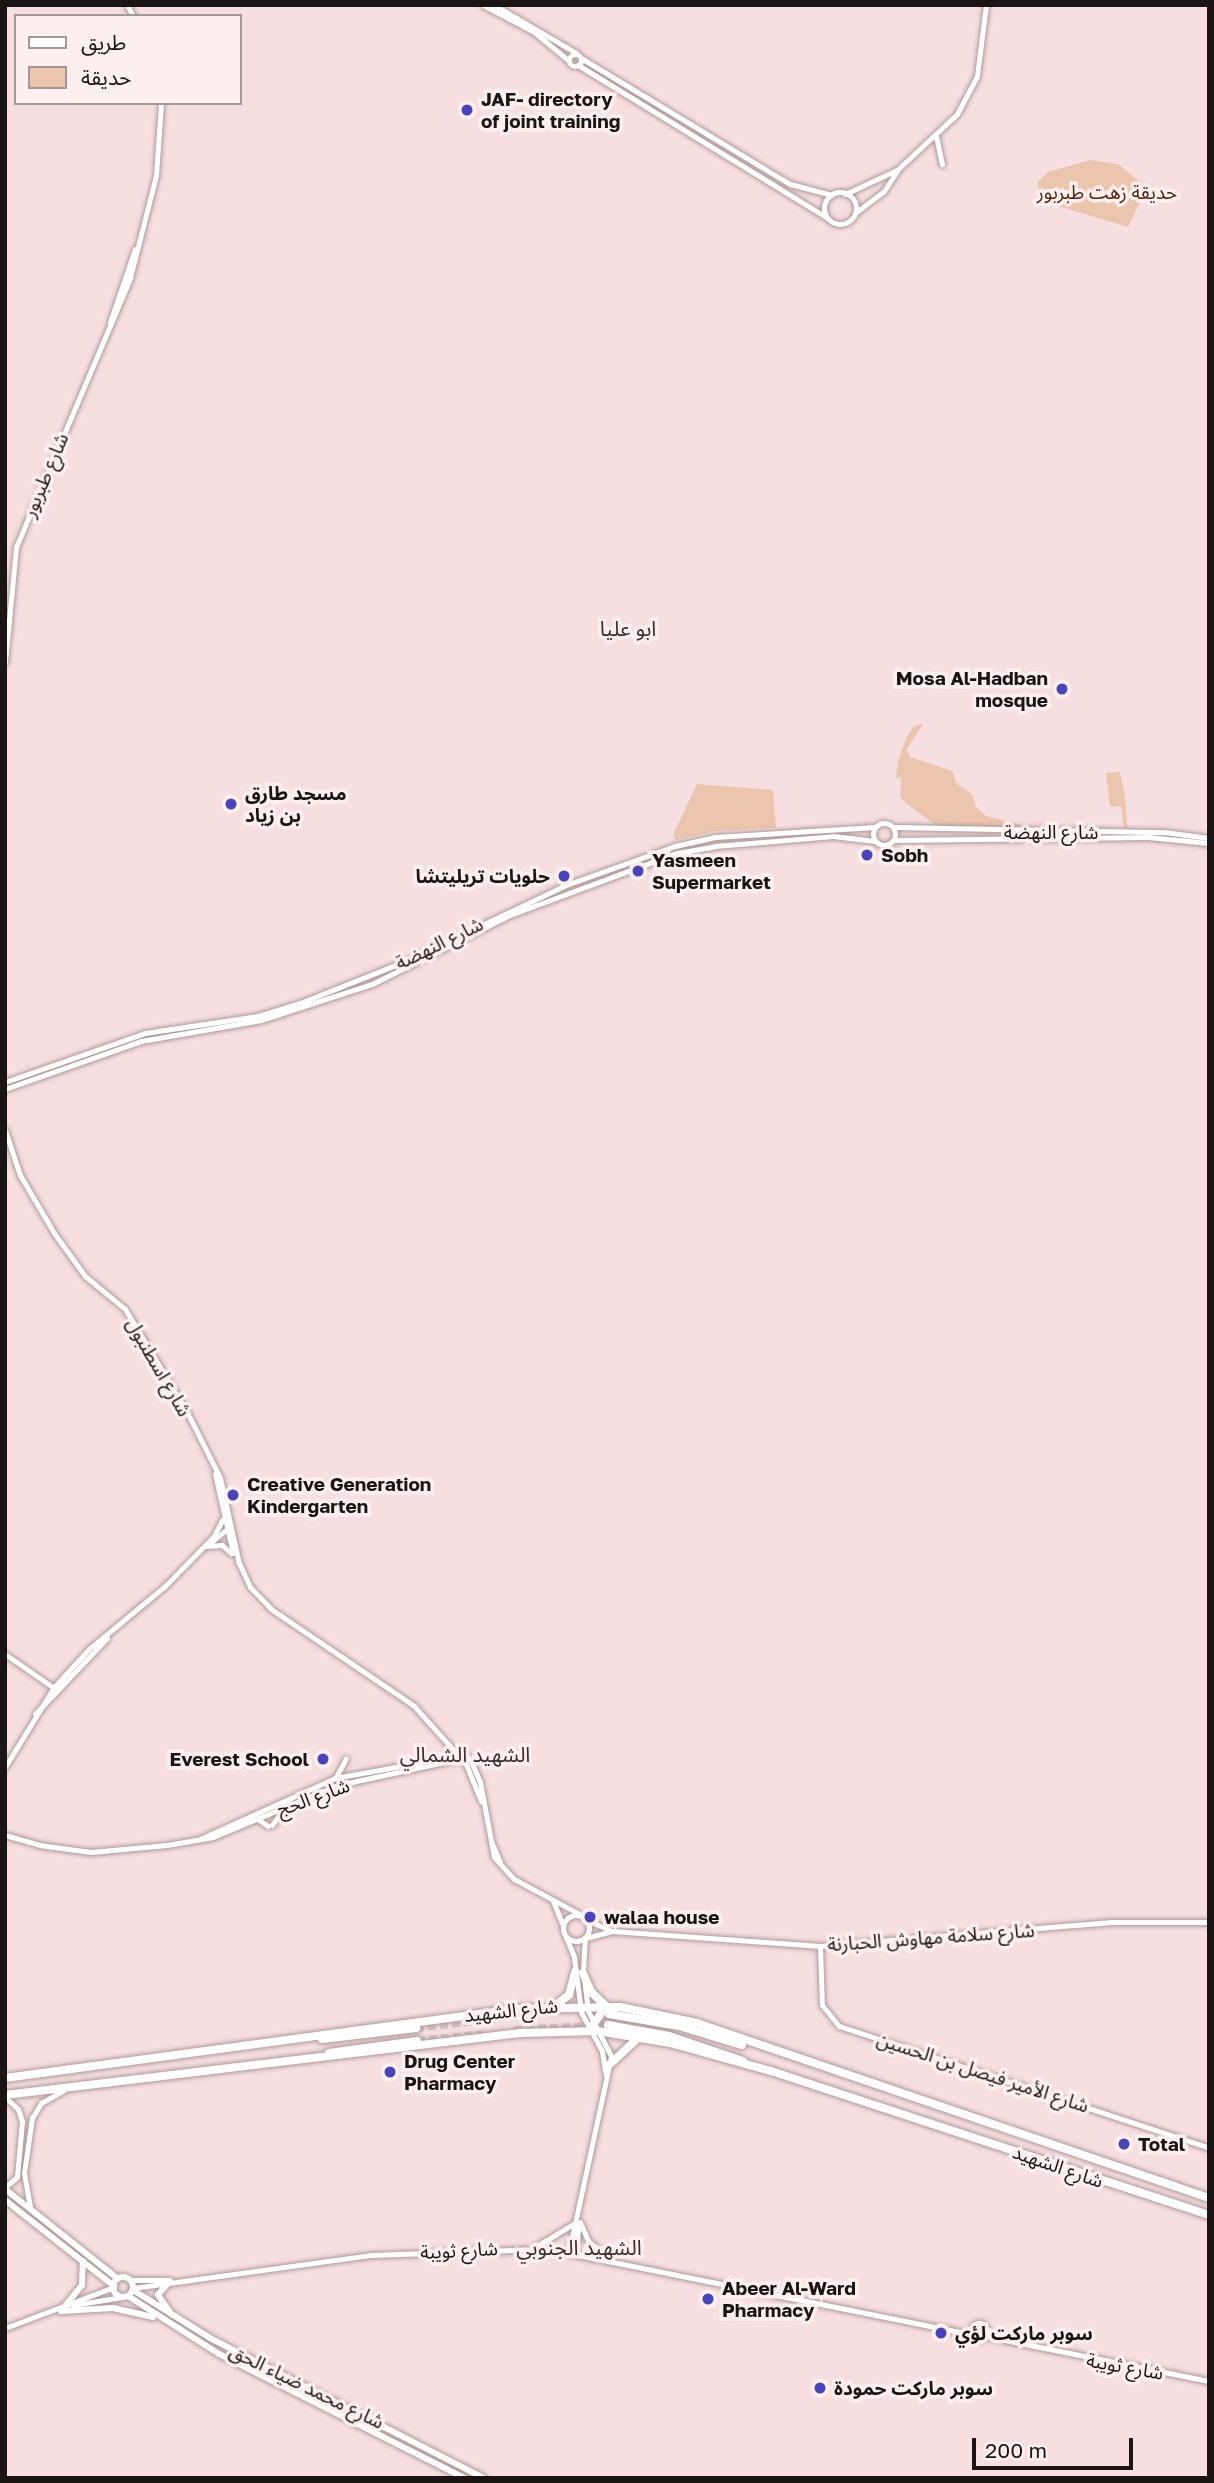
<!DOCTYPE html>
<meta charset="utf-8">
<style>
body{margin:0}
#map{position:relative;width:1214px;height:2483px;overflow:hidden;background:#f7dfe1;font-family:"Golos Text","Noto Sans Arabic",sans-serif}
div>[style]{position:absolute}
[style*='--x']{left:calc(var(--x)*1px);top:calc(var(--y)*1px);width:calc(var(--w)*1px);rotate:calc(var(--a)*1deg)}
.green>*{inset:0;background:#ecc5af}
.trunk-tunnel>*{height:8px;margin-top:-4px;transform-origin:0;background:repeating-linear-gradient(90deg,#d6c1c2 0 8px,transparent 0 12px)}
.roads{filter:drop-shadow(0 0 2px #b09a9b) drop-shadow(0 0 2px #b09a9b)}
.tertiary>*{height:5px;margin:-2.5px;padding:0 2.5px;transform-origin:2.5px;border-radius:2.5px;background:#fff}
.tertiary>.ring{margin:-2.5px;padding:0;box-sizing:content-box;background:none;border:5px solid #fff;border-radius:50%}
.secondary>*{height:6px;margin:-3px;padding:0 3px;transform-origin:3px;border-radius:3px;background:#fff}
.secondary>.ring{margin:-3px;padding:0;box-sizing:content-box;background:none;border:6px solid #fff;border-radius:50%}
.trunk>*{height:8px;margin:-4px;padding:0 4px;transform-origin:4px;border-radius:4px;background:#fff}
.dots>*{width:19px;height:19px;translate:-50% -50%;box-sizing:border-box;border:4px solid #fdeff0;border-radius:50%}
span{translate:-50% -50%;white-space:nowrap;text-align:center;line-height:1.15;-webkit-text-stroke:7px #fdeff0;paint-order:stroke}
.poi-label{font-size:19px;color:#1b1414;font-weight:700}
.left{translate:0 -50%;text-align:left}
.right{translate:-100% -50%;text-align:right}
.park-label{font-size:19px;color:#4f2508}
.street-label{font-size:19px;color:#1b1414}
.neighbourhood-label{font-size:21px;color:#3e2c2e}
.frame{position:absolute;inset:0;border:7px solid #1b1414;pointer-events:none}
.legend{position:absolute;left:14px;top:14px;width:228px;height:91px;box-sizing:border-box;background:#fdeff0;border:2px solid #a39798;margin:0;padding:9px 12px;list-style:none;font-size:21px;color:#1b1414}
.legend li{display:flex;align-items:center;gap:14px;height:35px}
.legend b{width:35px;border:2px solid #a39798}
.scale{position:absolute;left:972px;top:2438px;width:161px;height:32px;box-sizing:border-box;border:4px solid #1b1414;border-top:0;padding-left:9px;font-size:21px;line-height:24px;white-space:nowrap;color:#1b1414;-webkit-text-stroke:5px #fdeff0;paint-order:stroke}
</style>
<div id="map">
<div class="green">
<i style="clip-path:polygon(1090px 160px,1118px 164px,1147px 188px,1128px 227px,1048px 203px,1039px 196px,1038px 182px,1048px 172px)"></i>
<i style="clip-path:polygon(923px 724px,907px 749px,910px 757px,952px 771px,957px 784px,972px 794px,976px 807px,986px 816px,1030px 827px,937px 826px,908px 805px,900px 797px,901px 778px,896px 777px,898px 761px,907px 736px,914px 726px)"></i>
<i style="clip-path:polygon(1120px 772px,1125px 796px,1127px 828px,1124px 828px,1121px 806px,1110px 807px,1106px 773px)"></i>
<i style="clip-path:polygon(697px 784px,773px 790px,776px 828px,715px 831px,676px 840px,673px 835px)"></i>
</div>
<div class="trunk-tunnel">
<i style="--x:416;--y:2028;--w:142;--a:-6.5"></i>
<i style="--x:514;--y:2030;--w:94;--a:-3"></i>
<i style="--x:417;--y:2041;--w:67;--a:-6"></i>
</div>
<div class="roads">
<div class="tertiary">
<i style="--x:127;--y:5;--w:13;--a:61"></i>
<i style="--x:483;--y:5;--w:58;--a:27.9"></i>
<i style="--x:534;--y:32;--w:44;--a:39.5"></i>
<i style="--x:494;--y:5;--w:95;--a:30.3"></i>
<i class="ring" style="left:569px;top:54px;width:7px;height:7px"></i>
<i style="--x:581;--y:58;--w:244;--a:31.1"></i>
<i style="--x:790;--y:184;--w:43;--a:14.7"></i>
<i style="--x:578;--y:65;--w:291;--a:31.5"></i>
<i style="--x:936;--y:136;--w:29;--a:78"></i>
<i class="ring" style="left:824px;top:192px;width:27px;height:27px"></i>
<i style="--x:845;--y:194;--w:57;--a:-24.8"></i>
<i style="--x:897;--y:170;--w:82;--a:-43"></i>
<i style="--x:957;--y:114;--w:43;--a:-62.2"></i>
<i style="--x:977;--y:76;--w:72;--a:-82.8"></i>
<i style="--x:855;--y:213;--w:36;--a:-37"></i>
<i style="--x:884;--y:191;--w:24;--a:-57"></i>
<i style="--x:110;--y:322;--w:77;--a:-71.1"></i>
<i style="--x:5;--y:662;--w:116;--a:-84.5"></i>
<i style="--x:16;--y:547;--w:292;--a:-67"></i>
<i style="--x:130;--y:278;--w:106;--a:-75.8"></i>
<i style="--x:156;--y:175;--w:72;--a:-86"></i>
<i class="ring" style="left:873px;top:823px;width:17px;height:17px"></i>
<i style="--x:894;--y:827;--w:270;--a:1.1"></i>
<i style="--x:1164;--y:832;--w:45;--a:7.6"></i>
<i style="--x:894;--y:840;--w:254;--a:-0.7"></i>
<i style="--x:1148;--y:837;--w:61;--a:5.6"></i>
<i style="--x:5;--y:1082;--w:148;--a:-19.3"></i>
<i style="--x:145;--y:1033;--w:114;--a:-8.6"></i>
<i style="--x:258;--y:1016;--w:44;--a:-17.2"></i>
<i style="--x:300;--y:1003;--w:116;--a:-21.7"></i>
<i style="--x:408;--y:960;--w:175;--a:-25.4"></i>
<i style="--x:566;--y:885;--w:116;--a:-19.7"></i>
<i style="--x:675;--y:846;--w:41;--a:-12.7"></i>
<i style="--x:715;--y:837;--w:160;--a:-3.6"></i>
<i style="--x:5;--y:1089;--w:144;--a:-19.4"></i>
<i style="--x:141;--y:1041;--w:122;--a:-9.9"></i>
<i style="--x:261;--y:1020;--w:117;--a:-18"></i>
<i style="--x:372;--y:984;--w:154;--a:-26.6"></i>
<i style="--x:510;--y:915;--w:178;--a:-20.4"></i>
<i style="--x:677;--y:853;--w:39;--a:-10"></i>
<i style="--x:715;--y:846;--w:118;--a:-4.8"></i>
<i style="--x:833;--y:836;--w:42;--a:6.8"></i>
<i style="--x:5;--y:1130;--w:47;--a:71.6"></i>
<i style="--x:20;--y:1175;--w:67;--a:59.6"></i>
<i style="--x:54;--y:1233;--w:53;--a:54.2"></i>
<i style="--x:85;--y:1276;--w:52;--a:39.5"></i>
<i style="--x:125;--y:1309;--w:120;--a:59"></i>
<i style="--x:187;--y:1412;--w:74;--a:63.4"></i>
<i style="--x:220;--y:1478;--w:88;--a:77.5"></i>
<i style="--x:215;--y:1474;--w:81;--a:77.2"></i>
<i style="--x:211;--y:1542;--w:22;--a:-39"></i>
<i style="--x:206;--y:1546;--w:16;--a:-4"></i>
<i style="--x:222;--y:1545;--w:12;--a:42"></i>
<i style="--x:238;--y:1561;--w:29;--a:65"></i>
<i style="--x:250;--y:1587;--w:30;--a:46"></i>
<i style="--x:271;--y:1609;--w:173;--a:34.1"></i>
<i style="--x:414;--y:1706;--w:78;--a:48.1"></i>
<i style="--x:466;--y:1764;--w:40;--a:68"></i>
<i style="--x:5;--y:1654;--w:60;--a:34.8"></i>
<i style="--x:35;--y:1714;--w:105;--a:-46.5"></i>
<i style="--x:5;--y:1767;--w:94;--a:-58.5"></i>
<i style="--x:54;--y:1687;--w:52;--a:-47.4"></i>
<i style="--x:89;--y:1649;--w:99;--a:-39.7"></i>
<i style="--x:165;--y:1586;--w:70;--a:-45.6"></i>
<i style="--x:214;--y:1536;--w:18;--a:-63"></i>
<i style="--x:336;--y:1777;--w:21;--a:-62"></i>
<i style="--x:257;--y:1819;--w:13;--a:32"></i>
<i style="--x:272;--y:1825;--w:21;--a:-55"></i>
<i style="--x:5;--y:1835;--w:35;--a:16"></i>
<i style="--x:39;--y:1845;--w:52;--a:7.7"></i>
<i style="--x:91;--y:1852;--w:76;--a:-5.3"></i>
<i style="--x:167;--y:1845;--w:47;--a:-9.9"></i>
<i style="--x:213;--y:1837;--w:135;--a:-22.6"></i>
<i style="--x:338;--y:1785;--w:133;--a:-12.2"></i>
<i style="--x:202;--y:1838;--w:146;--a:-24.3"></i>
<i style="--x:335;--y:1778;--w:128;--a:-10.3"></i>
<i style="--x:461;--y:1755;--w:12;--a:31"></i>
<i style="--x:471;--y:1761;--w:23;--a:67"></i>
<i style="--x:480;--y:1782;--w:76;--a:79.4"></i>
<i style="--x:494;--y:1857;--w:30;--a:48"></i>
<i style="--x:514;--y:1879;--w:76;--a:28.2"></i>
<i style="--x:491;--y:1841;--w:23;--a:67"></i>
<i style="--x:553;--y:1901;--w:24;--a:68"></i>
<i class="ring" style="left:563px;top:1915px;width:21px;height:21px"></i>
<i style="--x:587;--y:1920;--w:27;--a:24"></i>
<i style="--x:612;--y:1931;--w:209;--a:4.1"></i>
<i style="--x:820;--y:1946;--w:293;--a:-4.7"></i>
<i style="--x:1112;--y:1922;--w:97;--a:0"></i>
<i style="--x:566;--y:1937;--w:22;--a:68"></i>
<i style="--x:574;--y:1957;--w:55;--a:82.7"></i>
<i style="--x:581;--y:2012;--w:44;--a:61.7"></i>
<i style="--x:602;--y:2051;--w:24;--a:81"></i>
<i style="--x:586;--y:1938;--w:27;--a:-15"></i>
<i style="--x:820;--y:1946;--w:59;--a:88.1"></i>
<i style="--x:822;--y:2005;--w:27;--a:51"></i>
<i style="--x:839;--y:2026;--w:390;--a:18.2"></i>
<i style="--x:5;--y:2097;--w:18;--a:43"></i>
<i style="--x:18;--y:2109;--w:13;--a:72"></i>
<i style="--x:22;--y:2121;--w:56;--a:95.1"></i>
<i style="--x:17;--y:2177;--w:16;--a:140"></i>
<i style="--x:30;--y:2207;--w:35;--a:-100"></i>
<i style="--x:24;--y:2173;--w:56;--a:-81.7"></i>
<i style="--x:32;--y:2118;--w:17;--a:-59"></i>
<i style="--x:41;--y:2103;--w:25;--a:-29"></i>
<i style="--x:580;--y:2222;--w:21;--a:67"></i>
<i style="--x:588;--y:2241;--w:25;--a:40"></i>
<i style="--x:537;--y:2246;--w:42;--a:-31.4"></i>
<i style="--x:569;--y:2251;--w:199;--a:-77.8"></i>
<i style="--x:611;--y:2056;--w:51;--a:-117.1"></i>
<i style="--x:588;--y:2011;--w:38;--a:-97"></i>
<i style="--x:583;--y:1973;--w:35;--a:-87"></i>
<i style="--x:575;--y:2252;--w:27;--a:-82"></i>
<i style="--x:130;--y:2280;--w:37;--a:0"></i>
<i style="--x:133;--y:2288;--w:241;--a:-7.9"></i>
<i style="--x:372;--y:2255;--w:176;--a:-2"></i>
<i style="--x:548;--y:2249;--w:431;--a:11.4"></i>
<i style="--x:73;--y:2305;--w:50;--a:-9.3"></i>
<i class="ring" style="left:971px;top:2323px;width:11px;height:11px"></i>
<i style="--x:5;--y:2328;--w:116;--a:-20.6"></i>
<i style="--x:985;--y:2336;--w:228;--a:11.4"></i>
</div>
<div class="secondary">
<i style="--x:5;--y:2189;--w:144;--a:38.5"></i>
<i style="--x:5;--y:2200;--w:139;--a:38.3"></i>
<i class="ring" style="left:113px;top:2277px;width:14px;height:14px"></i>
<i style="--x:170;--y:2281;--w:18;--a:131"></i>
<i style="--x:158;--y:2295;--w:24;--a:55"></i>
<i style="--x:133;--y:2290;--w:91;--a:31.9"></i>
<i style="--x:210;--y:2338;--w:308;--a:27.1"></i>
<i style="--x:128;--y:2296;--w:108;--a:32.5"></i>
<i style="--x:219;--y:2354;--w:275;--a:26.8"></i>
<i style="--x:61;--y:2311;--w:52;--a:-3.3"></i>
<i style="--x:113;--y:2308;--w:41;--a:12.7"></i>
<i style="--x:61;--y:2311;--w:33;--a:-51"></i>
<i style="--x:82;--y:2285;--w:24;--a:-88"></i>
</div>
<div class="trunk">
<i style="--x:583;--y:1973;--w:21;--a:67"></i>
<i style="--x:591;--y:1992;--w:21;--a:43"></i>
<i style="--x:557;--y:2004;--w:15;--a:-37"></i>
<i style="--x:569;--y:1995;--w:24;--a:-75"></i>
<i style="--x:609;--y:2014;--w:71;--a:9.7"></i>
<i style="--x:679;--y:2026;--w:66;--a:16.8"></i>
<i style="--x:608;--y:2025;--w:62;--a:10.2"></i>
<i style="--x:669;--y:2036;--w:78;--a:18.7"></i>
<i style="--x:589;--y:2031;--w:30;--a:-56"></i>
<i style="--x:322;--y:2039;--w:95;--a:-6.7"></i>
<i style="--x:329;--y:2053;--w:89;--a:-7.8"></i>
<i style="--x:610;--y:2064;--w:38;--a:-43"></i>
<i style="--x:5;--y:2078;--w:516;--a:-7.69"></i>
<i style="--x:516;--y:2009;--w:104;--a:-1.1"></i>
<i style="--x:620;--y:2007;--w:79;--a:11.7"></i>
<i style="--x:697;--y:2023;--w:541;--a:18.87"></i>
<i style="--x:5;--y:2095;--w:520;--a:-6.85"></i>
<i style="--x:521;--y:2033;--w:77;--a:-1.5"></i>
<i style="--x:598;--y:2031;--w:73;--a:9.5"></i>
<i style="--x:670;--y:2043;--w:105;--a:15.5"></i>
<i style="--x:771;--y:2071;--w:461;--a:18.2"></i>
</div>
</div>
<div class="dots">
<i style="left:467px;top:110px;background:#4944ba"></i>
<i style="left:1062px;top:689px;background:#4944ba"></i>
<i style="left:231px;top:804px;background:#4944ba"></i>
<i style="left:867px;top:855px;background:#4944ba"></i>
<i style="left:638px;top:871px;background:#4944ba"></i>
<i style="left:564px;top:876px;background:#4944ba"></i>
<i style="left:233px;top:1495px;background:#4944ba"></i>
<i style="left:323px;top:1759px;background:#4944ba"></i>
<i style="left:590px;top:1917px;background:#4944ba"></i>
<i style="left:390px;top:2072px;background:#4944ba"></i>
<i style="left:1124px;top:2144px;background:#4944ba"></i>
<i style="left:708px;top:2299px;background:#4944ba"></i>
<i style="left:941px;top:2333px;background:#4944ba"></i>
<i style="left:820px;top:2388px;background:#4944ba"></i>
</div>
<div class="poi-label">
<span class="left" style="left:481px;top:110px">JAF- directory<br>of joint training</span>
<span class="right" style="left:1048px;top:689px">Mosa Al-Hadban<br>mosque</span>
<span class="left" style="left:245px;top:804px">مسجد طارق<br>بن زياد</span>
<span class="left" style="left:881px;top:855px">Sobh</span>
<span class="left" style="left:652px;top:871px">Yasmeen<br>Supermarket</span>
<span class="right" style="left:550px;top:876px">حلويات تريليتشا</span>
<span class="left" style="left:247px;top:1495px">Creative Generation<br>Kindergarten</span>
<span class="right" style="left:309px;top:1759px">Everest School</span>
<span class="left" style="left:604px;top:1917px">walaa house</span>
<span class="left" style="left:404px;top:2072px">Drug Center<br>Pharmacy</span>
<span class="left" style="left:1138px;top:2144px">Total</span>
<span class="left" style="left:722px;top:2299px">Abeer Al-Ward<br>Pharmacy</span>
<span class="left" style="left:955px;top:2333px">سوبر ماركت لؤي</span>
<span class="left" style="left:834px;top:2388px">سوبر ماركت حمودة</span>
</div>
<div class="park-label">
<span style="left:1107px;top:192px">حديقة زهت طبربور</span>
</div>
<div class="street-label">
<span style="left:45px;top:475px;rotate:-67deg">شارع طبربور</span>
<span style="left:1051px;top:832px">شارع النهضة</span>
<span style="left:439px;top:943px;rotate:-26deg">شارع النهضة</span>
<span style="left:159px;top:1367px;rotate:60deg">شارع اسطنبول</span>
<span style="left:313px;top:1797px;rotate:-20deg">شارع الحج</span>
<span style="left:931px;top:1937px;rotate:-4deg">شارع سلامة مهاوش الحبارنة</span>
<span style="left:511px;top:2010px;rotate:-6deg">شارع الشهيد</span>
<span style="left:983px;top:2072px;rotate:18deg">شارع الأمير فيصل بن الحسين</span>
<span style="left:1058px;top:2166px;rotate:19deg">شارع الشهيد</span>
<span style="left:459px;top:2250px;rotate:-3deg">شارع ثويبة</span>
<span style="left:1125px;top:2366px;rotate:10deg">شارع ثويبة</span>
<span style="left:307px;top:2386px;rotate:26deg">شارع محمد ضياء الحق</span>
</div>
<div class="neighbourhood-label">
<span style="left:628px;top:628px">ابو عليا</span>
<span style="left:465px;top:1754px">الشهيد الشمالي</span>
<span style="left:579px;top:2247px">الشهيد الجنوبي</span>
</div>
<div class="frame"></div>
<ul class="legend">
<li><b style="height:9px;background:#fff"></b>طريق</li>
<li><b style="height:19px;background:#ecc5af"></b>حديقة</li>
</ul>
<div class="scale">200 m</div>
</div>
